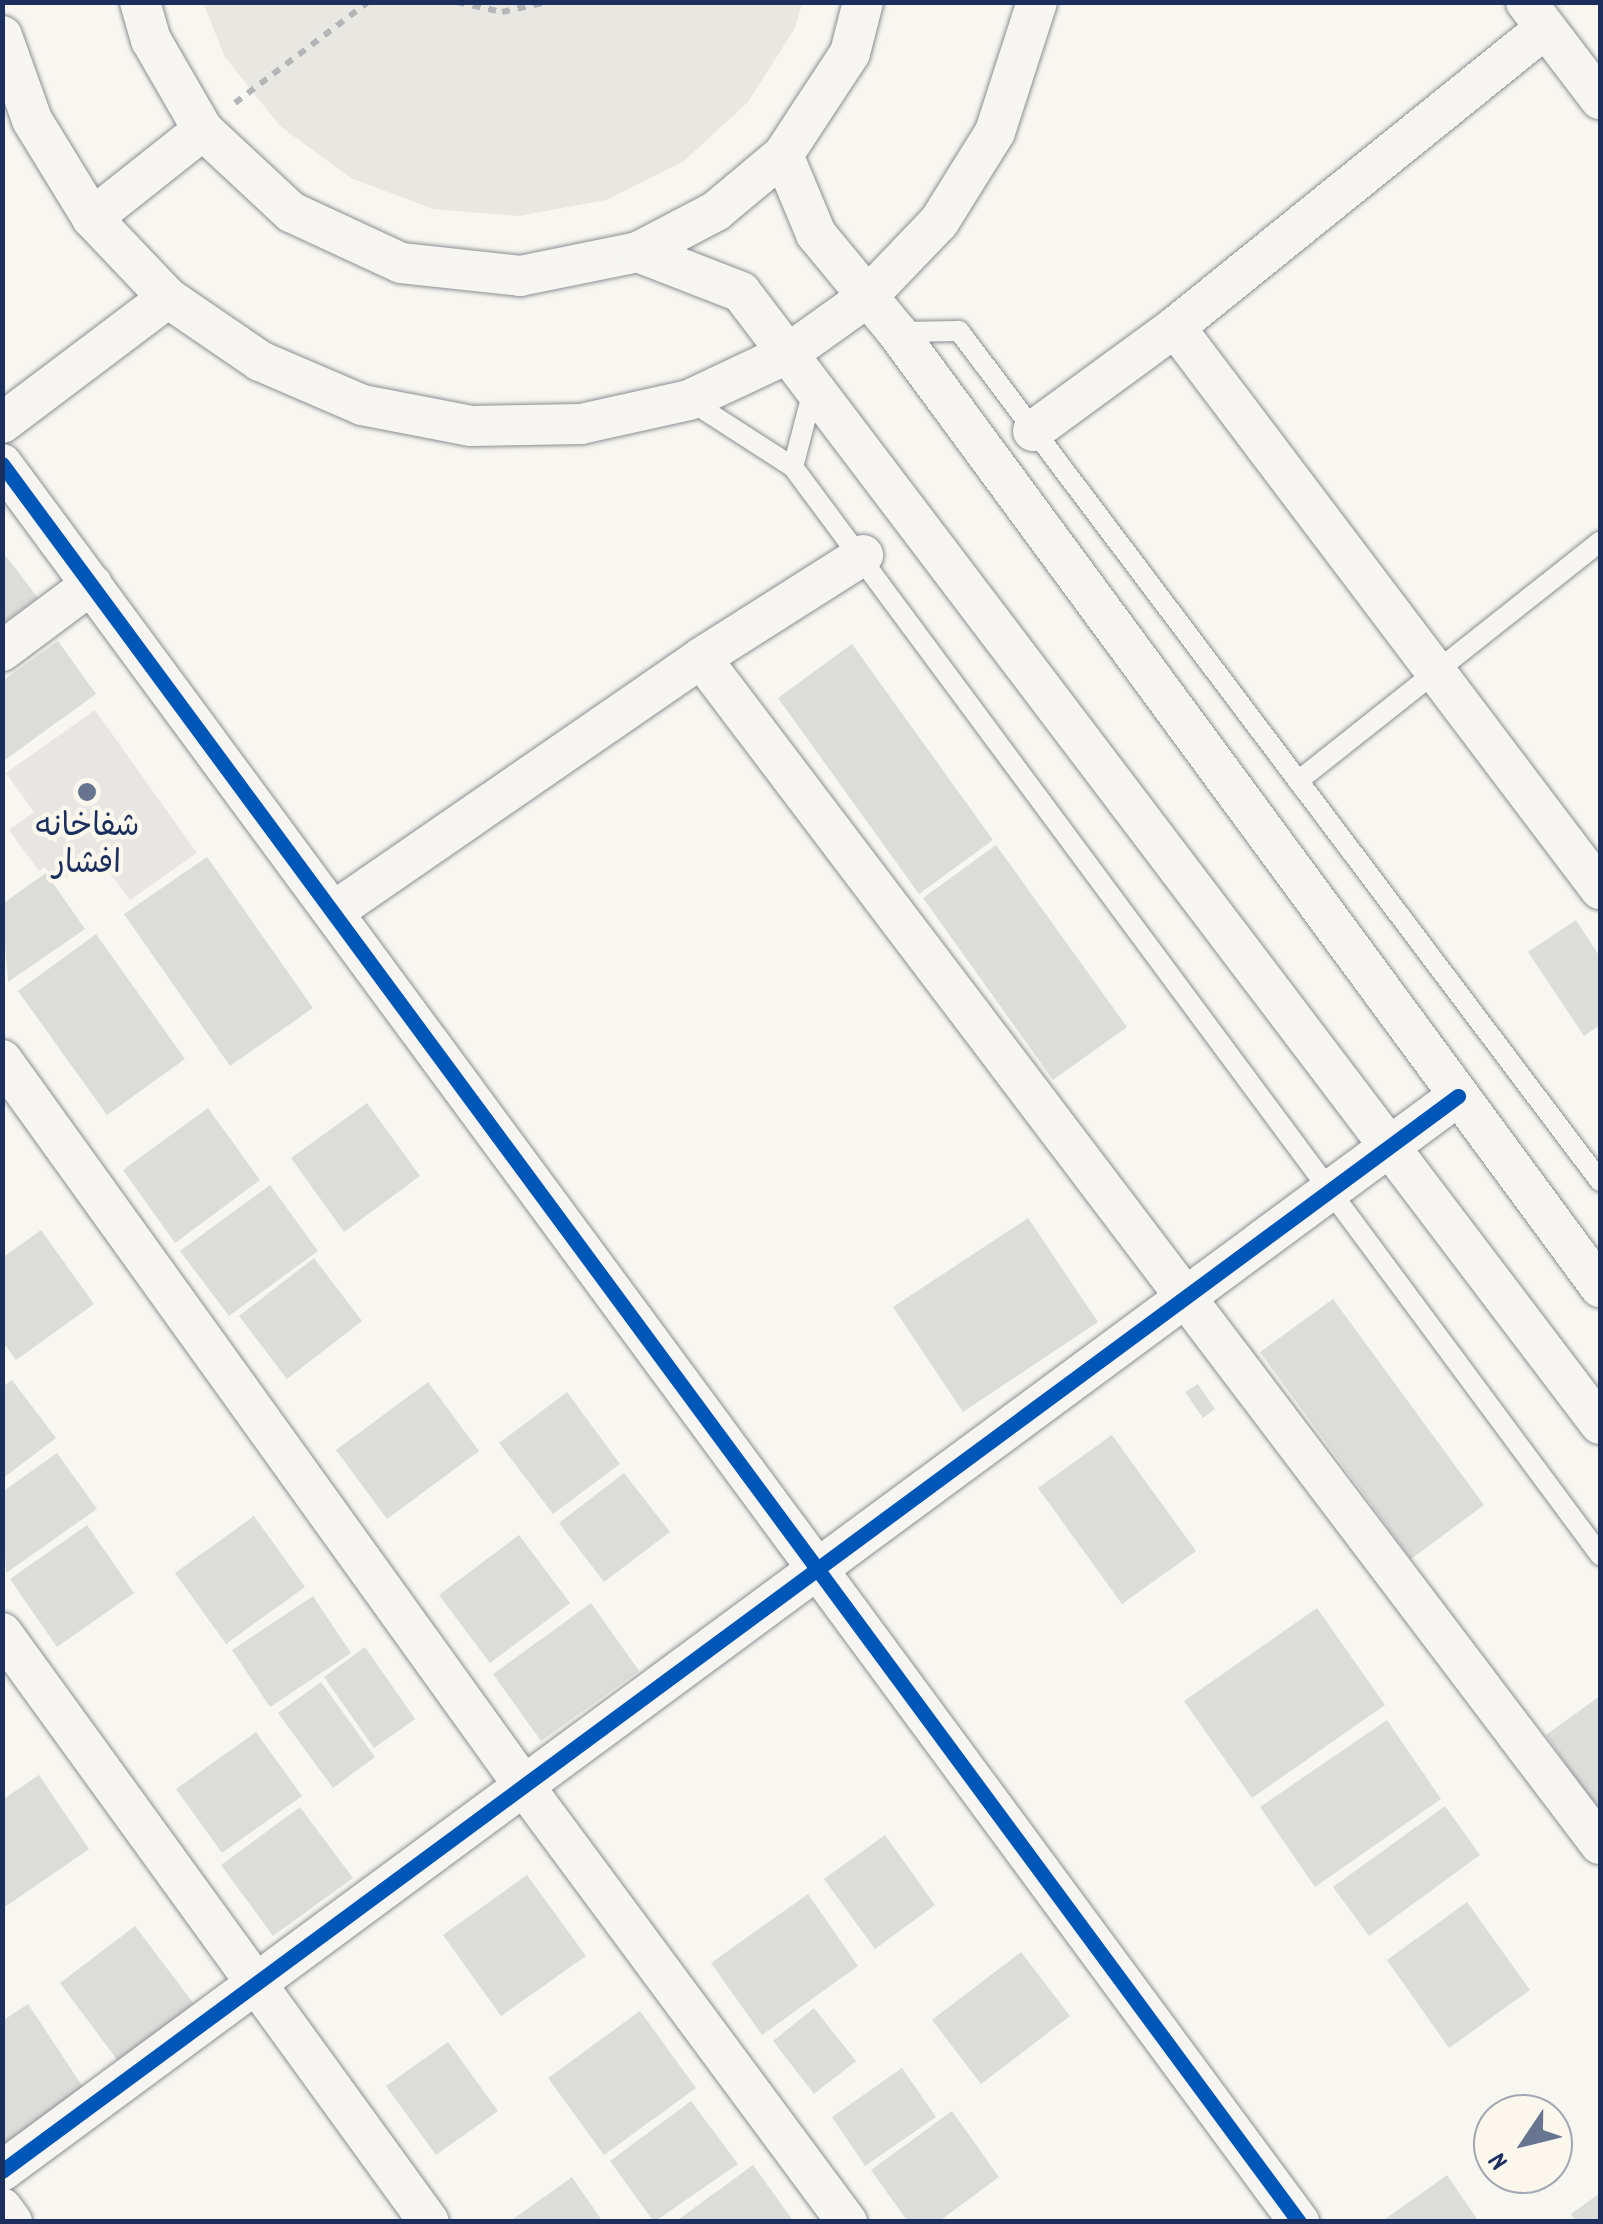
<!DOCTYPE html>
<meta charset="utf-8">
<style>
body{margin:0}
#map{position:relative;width:1603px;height:2224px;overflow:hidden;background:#f8f6f0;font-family:Dekko,"Playpen Sans Arabic",sans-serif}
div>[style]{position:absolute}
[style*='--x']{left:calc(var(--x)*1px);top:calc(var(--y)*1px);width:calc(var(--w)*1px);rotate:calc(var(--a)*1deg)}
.built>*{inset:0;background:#e7e6e2}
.green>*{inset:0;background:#e8e7e2}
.building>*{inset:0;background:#dcdcd9}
.path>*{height:6px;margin-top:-3px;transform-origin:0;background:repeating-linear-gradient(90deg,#b3b5b7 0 8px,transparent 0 16px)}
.roads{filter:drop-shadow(0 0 2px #8b8e94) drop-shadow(0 0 2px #8b8e94)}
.service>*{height:20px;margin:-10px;padding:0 10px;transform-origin:10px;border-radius:10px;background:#f6f5f1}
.minor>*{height:40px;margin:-20px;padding:0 20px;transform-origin:20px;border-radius:20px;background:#f6f5f1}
.cycleway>*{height:15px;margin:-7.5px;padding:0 7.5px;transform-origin:7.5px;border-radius:7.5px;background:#0057b8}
.dots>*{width:28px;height:28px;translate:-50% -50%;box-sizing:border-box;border:5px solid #fbf7ec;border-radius:50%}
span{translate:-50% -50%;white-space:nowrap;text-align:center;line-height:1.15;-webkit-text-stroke:9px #fbf7ec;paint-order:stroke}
.poi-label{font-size:32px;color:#1b2f5e}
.frame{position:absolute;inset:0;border:5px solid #1b2f5e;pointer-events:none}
.north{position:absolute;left:1473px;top:2094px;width:100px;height:100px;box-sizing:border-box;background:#fbf7ec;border:2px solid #a1a7b3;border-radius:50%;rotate:235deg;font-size:28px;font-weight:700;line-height:40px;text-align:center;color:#1b2f5e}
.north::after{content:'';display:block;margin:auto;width:35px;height:45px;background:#687591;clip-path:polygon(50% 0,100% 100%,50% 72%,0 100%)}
</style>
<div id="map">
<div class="built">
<i style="clip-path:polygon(95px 710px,197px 853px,130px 900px,97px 855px,57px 883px,45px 867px,39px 871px,9px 830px,34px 812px,6px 773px)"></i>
</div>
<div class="green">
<i style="clip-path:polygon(203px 3px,802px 3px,795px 28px,748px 102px,684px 161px,606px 200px,519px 216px,433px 209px,351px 178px,280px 126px,225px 57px)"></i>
</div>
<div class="building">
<i style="clip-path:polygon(2px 551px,38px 598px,2px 624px)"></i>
<i style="clip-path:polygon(58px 641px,96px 694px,2px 762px,2px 681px)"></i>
<i style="clip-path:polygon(852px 644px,993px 840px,919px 894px,778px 698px)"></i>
<i style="clip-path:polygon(996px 845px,1127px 1027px,1053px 1080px,923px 898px)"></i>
<i style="clip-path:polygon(207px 857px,313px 1008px,230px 1066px,124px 914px)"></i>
<i style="clip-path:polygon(46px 873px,85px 929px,8px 982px,2px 904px)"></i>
<i style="clip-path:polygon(1576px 920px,1600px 957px,1600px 1025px,1584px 1036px,1528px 952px)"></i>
<i style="clip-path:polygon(96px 934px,185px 1059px,107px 1115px,18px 991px)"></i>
<i style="clip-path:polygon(367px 1103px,420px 1176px,344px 1232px,291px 1158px)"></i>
<i style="clip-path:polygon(208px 1108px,260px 1180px,175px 1243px,123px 1170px)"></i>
<i style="clip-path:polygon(270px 1185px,318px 1251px,229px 1316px,180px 1251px)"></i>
<i style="clip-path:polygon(1028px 1218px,1098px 1322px,963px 1412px,893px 1307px)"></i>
<i style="clip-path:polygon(41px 1230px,94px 1304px,16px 1360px,2px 1341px,2px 1258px)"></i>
<i style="clip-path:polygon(314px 1258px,362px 1321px,287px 1379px,239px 1316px)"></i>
<i style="clip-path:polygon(1333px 1299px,1484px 1505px,1411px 1559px,1260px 1352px)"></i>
<i style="clip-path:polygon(12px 1380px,56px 1438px,2px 1479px,2px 1387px)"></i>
<i style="clip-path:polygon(428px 1382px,479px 1451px,387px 1519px,336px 1450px)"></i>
<i style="clip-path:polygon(1198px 1384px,1215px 1409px,1203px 1418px,1185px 1392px)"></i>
<i style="clip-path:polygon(567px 1392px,620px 1464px,553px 1514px,499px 1443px)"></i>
<i style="clip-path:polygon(1112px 1435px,1196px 1551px,1122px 1604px,1038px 1488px)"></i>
<i style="clip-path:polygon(57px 1453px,97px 1509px,6px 1573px,2px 1492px)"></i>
<i style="clip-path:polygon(624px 1473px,670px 1532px,604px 1582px,559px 1523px)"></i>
<i style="clip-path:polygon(254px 1516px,305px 1587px,226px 1644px,175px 1573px)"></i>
<i style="clip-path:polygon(87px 1525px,134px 1593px,57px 1647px,10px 1579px)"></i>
<i style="clip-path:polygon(519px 1535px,570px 1603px,490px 1663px,439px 1595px)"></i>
<i style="clip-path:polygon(313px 1596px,351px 1653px,270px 1707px,232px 1650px)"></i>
<i style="clip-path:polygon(591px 1603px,639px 1671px,541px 1741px,493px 1674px)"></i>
<i style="clip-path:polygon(1317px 1608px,1385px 1705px,1252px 1798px,1184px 1701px)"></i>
<i style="clip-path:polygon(365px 1647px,415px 1719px,374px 1748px,324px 1677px)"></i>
<i style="clip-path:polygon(321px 1682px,375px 1757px,333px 1788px,278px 1713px)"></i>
<i style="clip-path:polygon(1600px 1696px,1600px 1812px,1546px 1735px)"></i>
<i style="clip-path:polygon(1387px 1720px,1441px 1799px,1315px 1887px,1260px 1807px)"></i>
<i style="clip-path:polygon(256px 1732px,302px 1796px,222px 1853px,176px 1789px)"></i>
<i style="clip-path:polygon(39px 1775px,89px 1849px,2px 1909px,2px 1800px)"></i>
<i style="clip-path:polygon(1445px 1806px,1480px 1855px,1369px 1936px,1333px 1887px)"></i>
<i style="clip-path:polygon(300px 1807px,353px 1878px,273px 1936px,221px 1865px)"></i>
<i style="clip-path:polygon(885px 1835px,935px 1905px,875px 1949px,824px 1879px)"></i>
<i style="clip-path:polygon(527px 1875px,586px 1956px,501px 2016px,443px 1935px)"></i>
<i style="clip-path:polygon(808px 1894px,858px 1966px,762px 2035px,711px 1963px)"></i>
<i style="clip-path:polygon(1467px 1902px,1530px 1990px,1449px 2048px,1387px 1960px)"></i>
<i style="clip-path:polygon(135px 1926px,194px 2004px,118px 2061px,60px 1983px)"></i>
<i style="clip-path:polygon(1021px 1952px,1070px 2016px,981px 2084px,932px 2020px)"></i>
<i style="clip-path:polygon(28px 2004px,85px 2090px,2px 2145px,2px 2021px)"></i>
<i style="clip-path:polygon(814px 2008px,856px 2061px,814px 2094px,773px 2041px)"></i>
<i style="clip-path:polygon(640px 2011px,696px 2088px,604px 2155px,548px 2078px)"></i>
<i style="clip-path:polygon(448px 2042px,498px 2111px,436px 2155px,386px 2086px)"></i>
<i style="clip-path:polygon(902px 2068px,936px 2117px,865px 2166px,832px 2117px)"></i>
<i style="clip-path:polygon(691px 2101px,738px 2164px,654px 2222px,610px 2161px)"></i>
<i style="clip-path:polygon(952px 2111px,999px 2177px,938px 2222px,908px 2222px,871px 2170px)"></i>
<i style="clip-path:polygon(753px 2165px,794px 2222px,675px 2222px)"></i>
<i style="clip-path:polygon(1447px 2175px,1479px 2222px,1381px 2222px)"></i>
<i style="clip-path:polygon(572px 2177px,603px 2222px,509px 2222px)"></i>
<i style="clip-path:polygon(1600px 2193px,1600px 2222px,1576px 2222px,1571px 2214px)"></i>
</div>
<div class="path">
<i style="--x:457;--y:2;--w:46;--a:12.5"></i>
<i style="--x:502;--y:12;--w:46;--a:-12.5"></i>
<i style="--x:235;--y:103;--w:167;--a:-37.2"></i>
</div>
<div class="roads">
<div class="service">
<i style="--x:897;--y:332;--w:62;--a:-0.9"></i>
<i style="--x:959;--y:331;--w:1065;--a:52.98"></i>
<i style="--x:814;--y:387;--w:83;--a:104.7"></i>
<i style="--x:793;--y:467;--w:1355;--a:53.43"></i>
<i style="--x:689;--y:400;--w:124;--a:32.8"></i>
<i style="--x:1298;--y:781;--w:385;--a:-38.4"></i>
</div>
<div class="minor">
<i style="--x:140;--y:2;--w:40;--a:74"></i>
<i style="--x:151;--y:40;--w:104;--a:60"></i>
<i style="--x:203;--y:130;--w:120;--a:43"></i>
<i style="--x:291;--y:212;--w:121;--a:24.9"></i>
<i style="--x:401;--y:263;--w:120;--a:6.2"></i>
<i style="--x:520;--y:276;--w:120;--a:-11.5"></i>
<i style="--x:638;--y:252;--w:88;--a:-27.7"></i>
<i style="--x:716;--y:211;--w:87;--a:-39.9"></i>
<i style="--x:783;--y:155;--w:122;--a:-56.7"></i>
<i style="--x:850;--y:53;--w:53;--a:-75.7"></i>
<i style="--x:1526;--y:2;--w:122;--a:52.7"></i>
<i style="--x:2;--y:36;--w:89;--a:70.3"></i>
<i style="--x:32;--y:120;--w:115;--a:58.5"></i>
<i style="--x:92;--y:218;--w:110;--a:46.5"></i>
<i style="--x:168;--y:298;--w:112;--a:34.4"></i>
<i style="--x:260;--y:361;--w:111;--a:23.3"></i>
<i style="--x:362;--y:405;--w:111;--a:10.9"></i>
<i style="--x:471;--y:426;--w:110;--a:-1"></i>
<i style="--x:581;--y:424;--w:111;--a:-12.5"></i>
<i style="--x:689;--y:400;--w:110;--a:-25.2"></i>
<i style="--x:789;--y:353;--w:95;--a:-35.5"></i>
<i style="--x:866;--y:298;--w:105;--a:-46.2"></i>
<i style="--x:939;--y:222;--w:106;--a:-58.1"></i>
<i style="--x:995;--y:132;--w:137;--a:-72.1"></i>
<i style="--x:783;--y:155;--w:86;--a:67.3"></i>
<i style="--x:816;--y:234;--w:127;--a:50.4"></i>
<i style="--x:897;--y:332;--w:1186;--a:53.64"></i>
<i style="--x:92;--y:218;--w:142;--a:-38.4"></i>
<i style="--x:638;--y:252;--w:110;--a:21.2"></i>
<i style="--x:741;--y:292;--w:1421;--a:52.81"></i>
<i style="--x:1175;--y:327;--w:705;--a:52.9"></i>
<i style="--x:2;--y:423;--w:208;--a:-37"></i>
<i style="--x:1033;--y:431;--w:176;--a:-36.2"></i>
<i style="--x:1175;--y:327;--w:476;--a:-38.9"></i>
<i style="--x:2;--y:464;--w:2185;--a:53.58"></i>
<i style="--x:2;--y:651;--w:112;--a:-36.7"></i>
<i style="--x:701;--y:658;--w:1488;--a:52.84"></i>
<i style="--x:333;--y:912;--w:447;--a:-34.6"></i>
<i style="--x:701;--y:658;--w:192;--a:-32.4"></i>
<i style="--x:2;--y:1060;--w:894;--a:54.28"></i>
<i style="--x:524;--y:1786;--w:543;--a:53.47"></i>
<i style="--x:2;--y:1633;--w:727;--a:54.06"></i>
<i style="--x:2;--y:2171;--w:1810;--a:-36.44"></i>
<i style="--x:2;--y:2208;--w:17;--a:54"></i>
</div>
</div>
<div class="cycleway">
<i style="--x:2;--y:464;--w:2185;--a:53.58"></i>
<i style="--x:2;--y:2171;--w:1810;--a:-36.44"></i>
</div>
<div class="dots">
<i style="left:87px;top:792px;background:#687591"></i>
</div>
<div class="poi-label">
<span style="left:87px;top:848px">شفاخانه<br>افشار</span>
</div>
<div class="frame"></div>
<div class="north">N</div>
</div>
